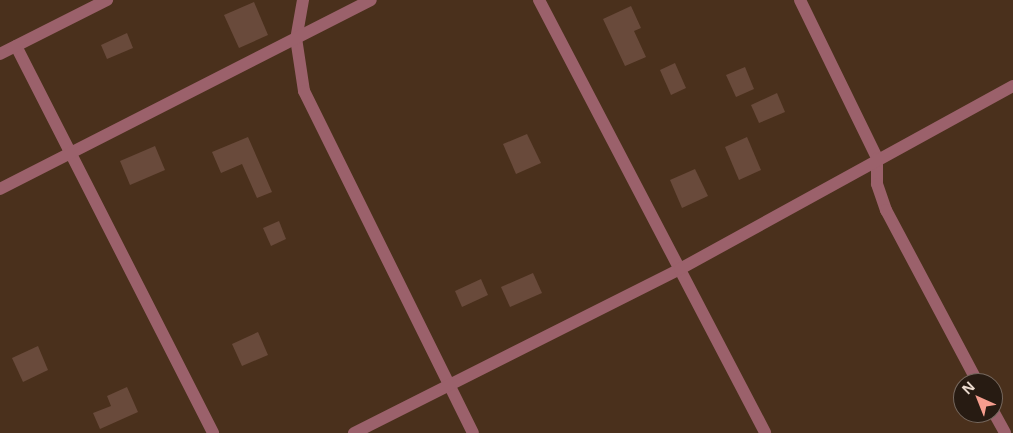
<!DOCTYPE html>
<style>
body{margin:0}
#map{position:relative;width:1013px;height:433px;overflow:hidden;background:#4a301c;font-family:"Open Sans",sans-serif}
div>[style]{position:absolute}
[style*='--x']{left:calc(var(--x)*1px);top:calc(var(--y)*1px);width:calc(var(--w)*1px);rotate:calc(var(--a)*1deg)}
.building>*{inset:0;background:#694a3b}
.minor>*{height:12px;margin:-6px;padding:0 6px;transform-origin:6px;border-radius:6px;background:#9b616b}
span{translate:-50% -50%;white-space:nowrap;text-align:center;line-height:1.15;-webkit-text-stroke:4.5px #271b12;paint-order:stroke}
.north{position:absolute;left:953px;top:373px;width:50px;height:50px;box-sizing:border-box;background:#271b12;border:1px solid #75675d;border-radius:50%;rotate:316deg;font-size:14px;font-weight:700;line-height:20px;text-align:center;color:#ead9cd}
.north::after{content:'';display:block;margin:auto;width:18px;height:22px;background:#f59d8e;clip-path:polygon(50% 0,100% 100%,50% 72%,0 100%)}
</style>
<div id="map">
<div class="building">
<i style="clip-path:polygon(254px 2px,268px 35px,239px 48px,224px 15px)"></i>
<i style="clip-path:polygon(631px 6px,641px 28px,634px 31px,646px 57px,625px 66px,603px 19px)"></i>
<i style="clip-path:polygon(127px 33px,133px 48px,107px 59px,101px 45px)"></i>
<i style="clip-path:polygon(675px 63px,686px 88px,671px 95px,660px 70px)"></i>
<i style="clip-path:polygon(745px 67px,754px 89px,736px 97px,726px 75px)"></i>
<i style="clip-path:polygon(777px 93px,785px 112px,759px 123px,751px 105px)"></i>
<i style="clip-path:polygon(527px 134px,541px 163px,516px 174px,503px 144px)"></i>
<i style="clip-path:polygon(248px 137px,272px 192px,257px 198px,242px 164px,221px 173px,212px 152px)"></i>
<i style="clip-path:polygon(747px 137px,761px 170px,739px 180px,725px 147px)"></i>
<i style="clip-path:polygon(155px 146px,165px 170px,130px 185px,120px 161px)"></i>
<i style="clip-path:polygon(695px 169px,708px 196px,682px 208px,670px 180px)"></i>
<i style="clip-path:polygon(279px 221px,286px 239px,271px 246px,263px 228px)"></i>
<i style="clip-path:polygon(533px 273px,542px 293px,510px 307px,501px 287px)"></i>
<i style="clip-path:polygon(481px 279px,488px 295px,462px 307px,455px 291px)"></i>
<i style="clip-path:polygon(258px 332px,268px 355px,242px 366px,232px 344px)"></i>
<i style="clip-path:polygon(38px 346px,48px 370px,23px 382px,12px 358px)"></i>
<i style="clip-path:polygon(127px 387px,138px 412px,100px 429px,93px 413px,111px 406px,107px 396px)"></i>
</div>
<div class="minor">
<i style="--x:303;--y:0;--w:39;--a:100"></i>
<i style="--x:296;--y:38;--w:54;--a:81.4"></i>
<i style="--x:304;--y:91;--w:381;--a:63.7"></i>
<i style="--x:539;--y:0;--w:488;--a:62.4"></i>
<i style="--x:800;--y:0;--w:176;--a:64"></i>
<i style="--x:877;--y:158;--w:26;--a:90"></i>
<i style="--x:877;--y:184;--w:28;--a:71"></i>
<i style="--x:886;--y:210;--w:196;--a:62"></i>
<i style="--x:16;--y:46;--w:434;--a:63"></i>
<i style="--x:0;--y:54;--w:120;--a:-26.8"></i>
<i style="--x:0;--y:189;--w:416;--a:-27"></i>
<i style="--x:993;--y:411;--w:25;--a:61"></i>
<i style="--x:354;--y:433;--w:365;--a:-26.7"></i>
<i style="--x:680;--y:269;--w:380;--a:-28.8"></i>
</div>
<div class="north">N</div>
</div>
